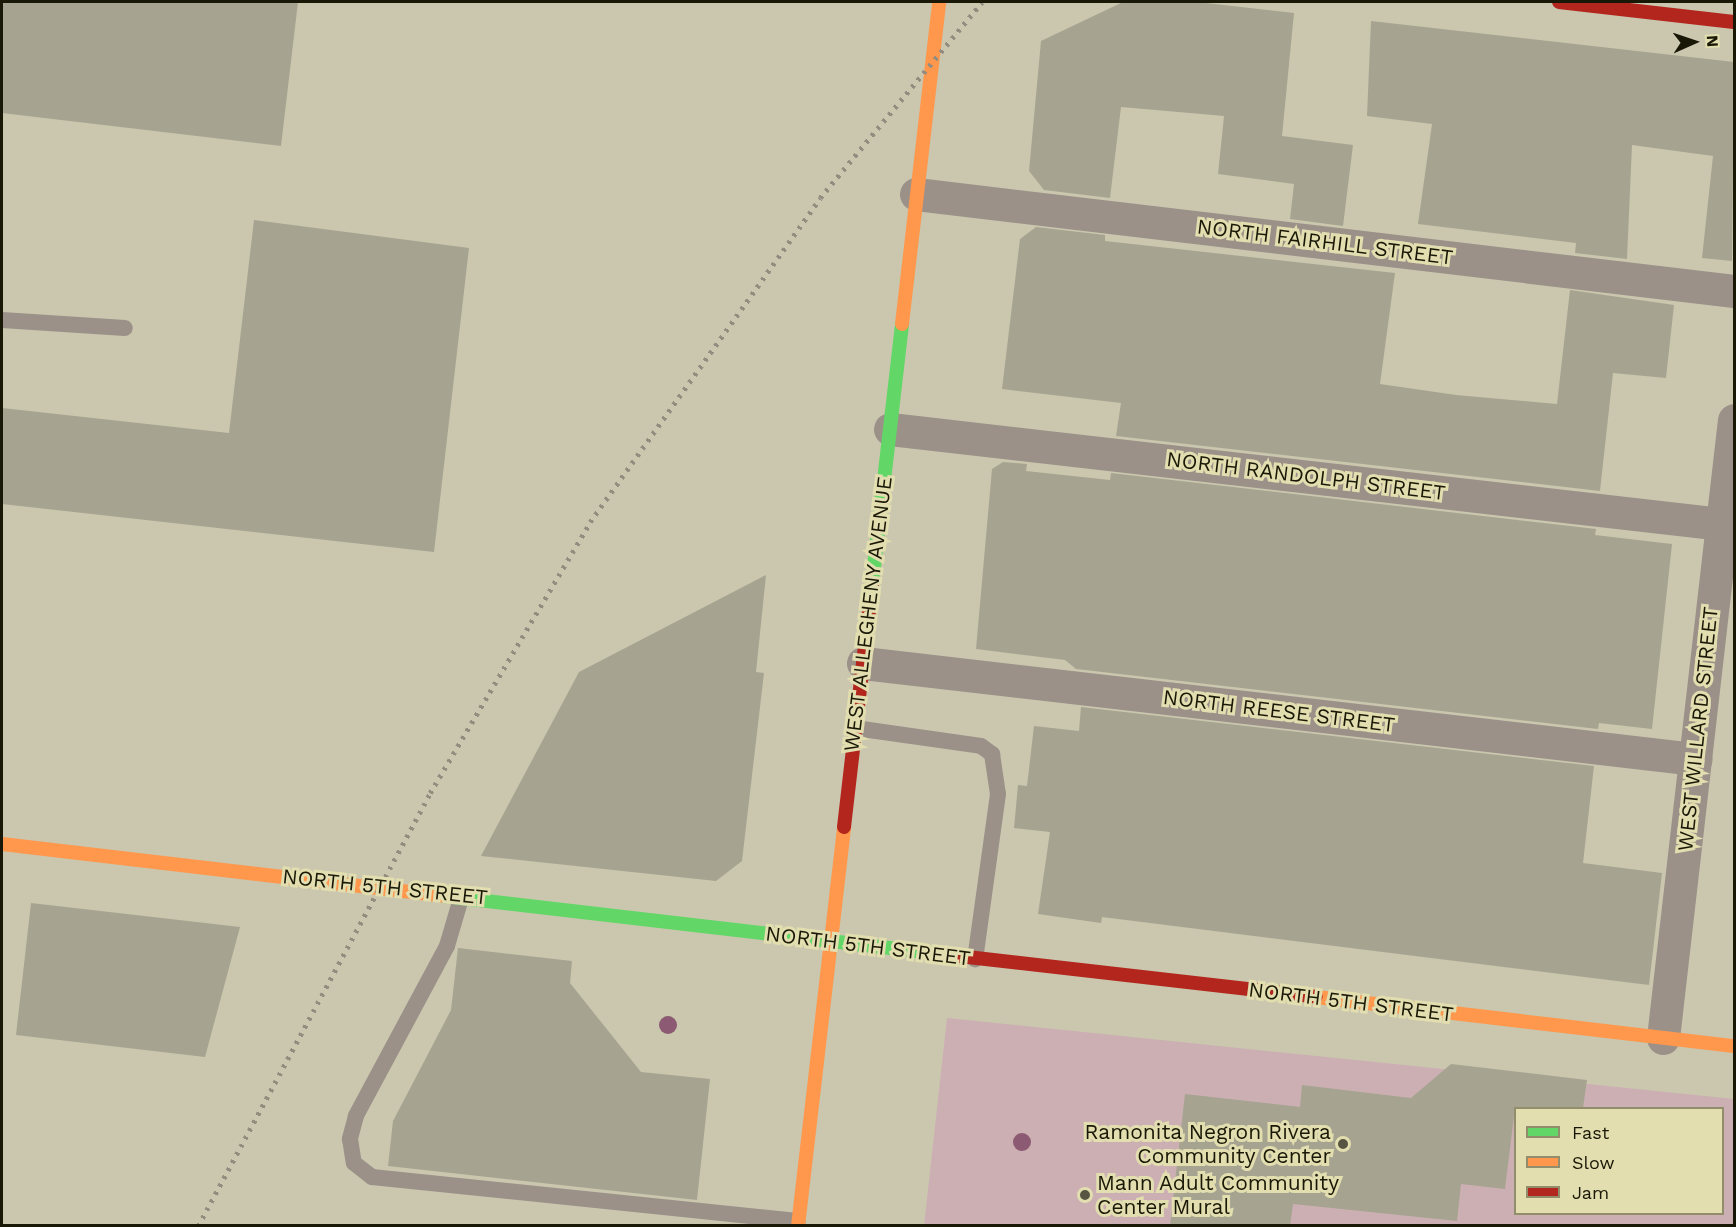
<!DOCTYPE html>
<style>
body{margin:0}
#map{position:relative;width:1736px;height:1227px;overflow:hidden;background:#cac7ae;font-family:"Work Sans",sans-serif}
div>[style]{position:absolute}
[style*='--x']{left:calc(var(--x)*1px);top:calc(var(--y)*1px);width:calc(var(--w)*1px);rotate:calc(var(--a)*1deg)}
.green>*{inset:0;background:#ccafb3}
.building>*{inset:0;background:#a6a490}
.lane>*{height:16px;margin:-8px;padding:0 8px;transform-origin:8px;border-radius:8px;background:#9b9189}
.street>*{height:33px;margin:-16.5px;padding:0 16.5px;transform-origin:16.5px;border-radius:16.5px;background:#9b9189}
.fast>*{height:14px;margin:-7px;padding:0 7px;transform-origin:7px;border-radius:7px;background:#63d668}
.slow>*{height:14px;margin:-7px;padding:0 7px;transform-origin:7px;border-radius:7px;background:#ff974d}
.jam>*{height:14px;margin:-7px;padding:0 7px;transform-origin:7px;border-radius:7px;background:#b3261e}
.rail>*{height:4.5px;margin-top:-2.25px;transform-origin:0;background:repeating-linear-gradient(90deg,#938c7f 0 3px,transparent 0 9px)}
.trees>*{width:18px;height:18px;margin:-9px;border-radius:50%;background:#8c5a72}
.dots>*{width:16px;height:16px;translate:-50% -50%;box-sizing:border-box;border:3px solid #e2deb0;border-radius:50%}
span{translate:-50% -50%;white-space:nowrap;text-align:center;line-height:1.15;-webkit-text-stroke:6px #e2deb0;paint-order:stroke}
.street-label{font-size:21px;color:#191706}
.poi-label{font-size:21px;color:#191706}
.right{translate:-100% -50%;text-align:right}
.left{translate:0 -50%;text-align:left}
.frame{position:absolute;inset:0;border:3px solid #191706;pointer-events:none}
.legend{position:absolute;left:1514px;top:1107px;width:210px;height:108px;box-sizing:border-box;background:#e2deb0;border:2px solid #928e6c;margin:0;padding:8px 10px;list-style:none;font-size:18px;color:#191706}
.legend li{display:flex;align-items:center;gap:12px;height:30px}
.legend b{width:30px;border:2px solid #928e6c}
.north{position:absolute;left:1664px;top:12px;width:60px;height:60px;-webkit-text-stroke:4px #e2deb0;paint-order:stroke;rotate:87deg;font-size:16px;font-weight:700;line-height:24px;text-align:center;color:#191706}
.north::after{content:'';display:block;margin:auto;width:21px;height:27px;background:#191706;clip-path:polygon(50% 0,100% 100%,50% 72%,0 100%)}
</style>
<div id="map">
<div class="green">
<i style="clip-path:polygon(evenodd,947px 1018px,1734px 1099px,1734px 1225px,924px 1226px,947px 1018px,1516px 1108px,1722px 1108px,1722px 1214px,1516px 1214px,1516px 1108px)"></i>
</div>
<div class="building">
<i style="clip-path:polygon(2px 2px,298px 2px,281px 146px,2px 113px)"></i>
<i style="clip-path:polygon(1123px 2px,1197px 2px,1294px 13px,1282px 136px,1353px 145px,1343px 226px,1290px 219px,1294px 184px,1218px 174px,1224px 116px,1121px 107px,1110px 198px,1044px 190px,1029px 171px,1041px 41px)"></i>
<i style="clip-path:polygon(1371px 21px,1734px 62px,1732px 261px,1702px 258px,1713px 156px,1632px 145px,1627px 259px,1575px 253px,1576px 243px,1418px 224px,1432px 124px,1367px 116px)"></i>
<i style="clip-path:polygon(254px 220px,469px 248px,434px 552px,2px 504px,2px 408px,229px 433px)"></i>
<i style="clip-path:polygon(1036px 227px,1105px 235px,1105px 241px,1395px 273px,1380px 384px,1456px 395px,1557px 404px,1570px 290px,1674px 305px,1666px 378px,1613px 373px,1600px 491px,1116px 436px,1121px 403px,1002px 389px,1020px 239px)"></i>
<i style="clip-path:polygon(1003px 462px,1027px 464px,1026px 471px,1110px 480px,1111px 473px,1596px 529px,1595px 535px,1672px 544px,1652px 729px,1599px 723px,1598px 729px,1076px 669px,1065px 660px,976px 649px,992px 469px)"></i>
<i style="clip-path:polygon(766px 575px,756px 672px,764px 673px,742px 861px,716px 881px,481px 856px,579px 672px)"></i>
<i style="clip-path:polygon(1081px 707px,1594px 766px,1583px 863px,1662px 873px,1649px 985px,1102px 917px,1101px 923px,1038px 914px,1050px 832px,1014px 828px,1018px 785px,1027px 786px,1034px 726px,1079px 731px)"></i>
<i style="clip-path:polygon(31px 903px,240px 927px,205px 1057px,16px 1035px)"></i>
<i style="clip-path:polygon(458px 948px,572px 961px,570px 983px,641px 1072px,710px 1079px,697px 1200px,388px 1166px,393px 1121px,451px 1010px)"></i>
<i style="clip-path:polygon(1451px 1064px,1587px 1080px,1583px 1108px,1515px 1108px,1505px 1189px,1461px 1184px,1457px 1221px,1293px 1204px,1290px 1226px,1170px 1226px,1185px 1094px,1300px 1107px,1302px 1085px,1411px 1098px)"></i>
</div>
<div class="lane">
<i style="--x:2;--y:320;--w:123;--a:3.7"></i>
<i style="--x:855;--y:728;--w:127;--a:8.1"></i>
<i style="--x:981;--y:746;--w:14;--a:36"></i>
<i style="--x:992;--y:754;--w:40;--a:81.5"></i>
<i style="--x:998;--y:794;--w:167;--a:97.9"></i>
<i style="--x:462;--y:895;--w:53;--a:106.4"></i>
<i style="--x:447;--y:946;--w:193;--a:118.2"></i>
<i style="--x:356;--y:1116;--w:24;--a:105"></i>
<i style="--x:350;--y:1139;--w:24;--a:81"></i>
<i style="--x:354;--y:1163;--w:23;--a:38"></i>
<i style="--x:372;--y:1177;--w:428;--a:5.9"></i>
</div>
<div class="street">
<i style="--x:916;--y:194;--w:824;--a:6.76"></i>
<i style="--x:890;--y:429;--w:836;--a:6.52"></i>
<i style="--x:863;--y:663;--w:838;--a:6.58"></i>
<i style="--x:1663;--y:1038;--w:622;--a:-83.45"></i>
</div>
<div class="fast">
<i style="--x:872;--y:584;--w:262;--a:-83.4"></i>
<i style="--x:444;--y:896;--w:509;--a:6.65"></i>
</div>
<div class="slow">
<i style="--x:902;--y:324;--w:324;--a:-83.4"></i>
<i style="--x:2;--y:844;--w:445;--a:6.7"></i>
<i style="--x:1316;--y:997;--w:421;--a:6.7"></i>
<i style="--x:798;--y:1226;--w:402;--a:-83.4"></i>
</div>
<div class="jam">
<i style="--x:1559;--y:2;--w:176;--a:6.5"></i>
<i style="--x:844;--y:827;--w:245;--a:-83.4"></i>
<i style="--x:950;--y:955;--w:368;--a:6.5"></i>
</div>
<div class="rail">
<i style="--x:198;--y:1226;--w:491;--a:-61.8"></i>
<i style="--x:430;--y:793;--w:315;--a:-59.4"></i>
<i style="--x:590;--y:522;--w:397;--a:-54.6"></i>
<i style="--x:820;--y:198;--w:254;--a:-50.4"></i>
</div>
<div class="trees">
<i style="left:668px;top:1025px"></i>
<i style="left:1022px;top:1142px"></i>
</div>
<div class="dots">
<i style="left:1343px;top:1144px;background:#575541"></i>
<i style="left:1085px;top:1195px;background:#575541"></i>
</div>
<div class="street-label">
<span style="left:1325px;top:242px;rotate:7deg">NORTH FAIRHILL STREET</span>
<span style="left:1306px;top:476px;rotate:7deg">NORTH RANDOLPH STREET</span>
<span style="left:868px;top:614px;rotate:-83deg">WEST ALLEGHENY AVENUE</span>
<span style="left:1279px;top:711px;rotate:7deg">NORTH REESE STREET</span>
<span style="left:1698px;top:729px;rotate:-84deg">WEST WILLARD STREET</span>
<span style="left:385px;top:887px;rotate:6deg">NORTH 5TH STREET</span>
<span style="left:868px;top:946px;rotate:7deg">NORTH 5TH STREET</span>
<span style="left:1351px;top:1002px;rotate:7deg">NORTH 5TH STREET</span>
</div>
<div class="poi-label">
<span class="right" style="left:1331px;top:1144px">Ramonita Negron Rivera<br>Community Center</span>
<span class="left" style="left:1097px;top:1195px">Mann Adult Community<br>Center Mural</span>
</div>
<div class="frame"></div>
<ul class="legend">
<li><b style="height:8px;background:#63d668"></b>Fast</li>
<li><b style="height:8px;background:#ff974d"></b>Slow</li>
<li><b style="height:8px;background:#b3261e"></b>Jam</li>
</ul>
<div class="north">N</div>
</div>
